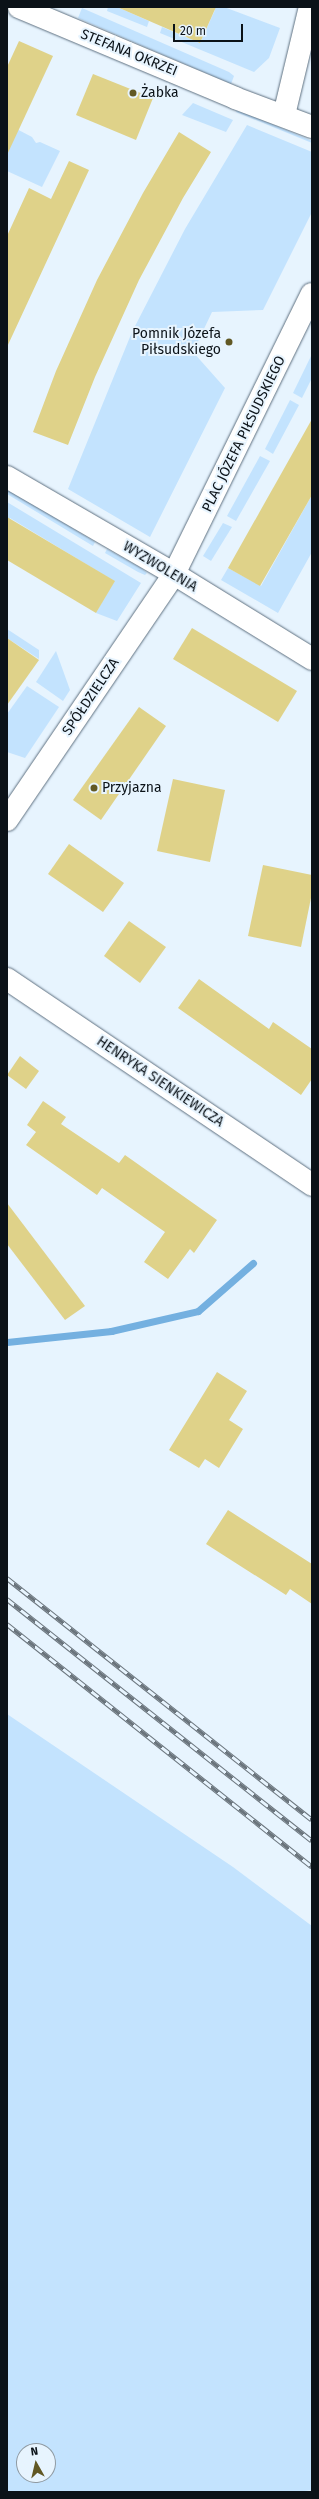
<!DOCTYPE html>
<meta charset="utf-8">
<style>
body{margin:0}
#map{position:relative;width:319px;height:2499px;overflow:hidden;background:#e7f4fe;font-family:"Fira Sans",sans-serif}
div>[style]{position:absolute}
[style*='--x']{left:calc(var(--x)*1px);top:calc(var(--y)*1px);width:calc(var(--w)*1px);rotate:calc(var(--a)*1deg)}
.green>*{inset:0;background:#c3e3fe}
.stream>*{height:7px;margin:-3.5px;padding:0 3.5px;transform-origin:3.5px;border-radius:3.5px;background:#74b0e0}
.building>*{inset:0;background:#dfd289}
.roads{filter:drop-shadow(0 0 1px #5e7080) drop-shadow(0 0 1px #5e7080)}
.minor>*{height:22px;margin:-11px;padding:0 11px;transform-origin:11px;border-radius:11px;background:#fff}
.rail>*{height:4.5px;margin-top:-2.25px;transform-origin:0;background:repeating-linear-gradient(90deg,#e7f4fe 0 9px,#6a747c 0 18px);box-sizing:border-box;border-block:1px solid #6a747c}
.dots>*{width:11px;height:11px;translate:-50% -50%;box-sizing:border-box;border:2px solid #e7f4fe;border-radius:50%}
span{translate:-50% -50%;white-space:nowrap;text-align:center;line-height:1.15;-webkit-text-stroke:4px #e7f4fe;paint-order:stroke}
.street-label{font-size:14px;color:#0b1218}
.poi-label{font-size:14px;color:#0b1218}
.left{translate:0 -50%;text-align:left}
.right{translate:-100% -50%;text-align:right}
.frame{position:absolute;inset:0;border:8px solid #0b1218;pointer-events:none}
.north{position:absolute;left:16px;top:2443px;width:40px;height:40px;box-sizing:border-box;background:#e7f4fe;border:1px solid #8f9aa2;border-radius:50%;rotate:352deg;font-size:11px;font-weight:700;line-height:16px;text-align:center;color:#0b1218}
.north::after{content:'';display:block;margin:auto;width:14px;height:18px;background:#615824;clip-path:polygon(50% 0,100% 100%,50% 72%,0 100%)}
.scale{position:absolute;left:173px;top:24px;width:70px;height:18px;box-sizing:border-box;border:2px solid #0b1218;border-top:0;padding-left:5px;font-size:12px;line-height:14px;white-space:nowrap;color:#0b1218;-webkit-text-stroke:3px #e7f4fe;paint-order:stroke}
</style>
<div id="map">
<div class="green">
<i style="clip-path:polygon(108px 7px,117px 7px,149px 21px,147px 27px,107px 11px)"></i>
<i style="clip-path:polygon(209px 7px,224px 7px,280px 28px,269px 58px,254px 72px,160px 33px,162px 27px,200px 43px,215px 10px)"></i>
<i style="clip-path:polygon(82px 8px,229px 72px,234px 76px,231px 84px,78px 18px)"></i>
<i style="clip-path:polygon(193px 103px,233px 120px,226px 132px,182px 115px)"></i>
<i style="clip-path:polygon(237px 109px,312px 141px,312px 143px,236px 112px)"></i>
<i style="clip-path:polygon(7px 124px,32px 137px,36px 143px,40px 142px,60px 151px,42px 187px,7px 171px)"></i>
<i style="clip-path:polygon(247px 125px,312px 152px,312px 212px,263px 310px,212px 312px,193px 352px,225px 388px,150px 537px,68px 489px,132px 332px,185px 229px)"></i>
<i style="clip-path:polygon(312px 354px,312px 378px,302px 398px,293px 393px)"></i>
<i style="clip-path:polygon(290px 400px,299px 405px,273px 454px,265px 449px)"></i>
<i style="clip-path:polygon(260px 456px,270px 461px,236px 521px,227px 516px)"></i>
<i style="clip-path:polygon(7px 488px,95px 542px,93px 546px,7px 494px)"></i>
<i style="clip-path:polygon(312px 495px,312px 552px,278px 613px,221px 580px,228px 568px,261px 586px)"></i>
<i style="clip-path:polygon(7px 502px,141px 583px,117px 621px,96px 613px,114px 581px,10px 518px,7px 523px)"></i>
<i style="clip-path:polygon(223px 523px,232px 527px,211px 561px,203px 556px)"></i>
<i style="clip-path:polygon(107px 549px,141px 568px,147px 573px,145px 575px,138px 572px,105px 553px)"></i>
<i style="clip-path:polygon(7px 629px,39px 650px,39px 659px,7px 638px)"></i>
<i style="clip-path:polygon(56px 651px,70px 690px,63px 701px,36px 682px)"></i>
<i style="clip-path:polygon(27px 686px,59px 707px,25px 758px,7px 752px,7px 714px)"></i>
<i style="clip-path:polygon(evenodd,7px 1714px,233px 1867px,312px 1926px,312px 2490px,298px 2492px,7px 2492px,7px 1714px,24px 2451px,48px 2451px,48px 2475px,24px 2475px,24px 2451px)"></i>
</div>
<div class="stream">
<i style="--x:7;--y:1342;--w:105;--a:-6"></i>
<i style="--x:111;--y:1331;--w:89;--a:-12.9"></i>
<i style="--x:198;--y:1311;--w:73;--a:-41.1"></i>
</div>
<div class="building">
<i style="clip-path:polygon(117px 7px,216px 7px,200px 43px)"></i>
<i style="clip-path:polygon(19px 41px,53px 56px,7px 155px,7px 67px)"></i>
<i style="clip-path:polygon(93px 74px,153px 98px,136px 140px,76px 115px)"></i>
<i style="clip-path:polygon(179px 132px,211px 152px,183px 198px,139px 280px,95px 377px,68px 445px,33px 432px,56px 371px,97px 280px,143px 193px)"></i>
<i style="clip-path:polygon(69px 161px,89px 170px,7px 347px,7px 236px,29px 188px,51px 199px)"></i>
<i style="clip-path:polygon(312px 419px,312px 495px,260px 586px,228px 568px)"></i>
<i style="clip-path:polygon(7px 517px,115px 581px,96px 613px,7px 560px)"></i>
<i style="clip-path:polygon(192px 628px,297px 691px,278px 722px,173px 659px)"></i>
<i style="clip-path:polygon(7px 638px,39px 660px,7px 705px)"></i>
<i style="clip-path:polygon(139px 707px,166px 726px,101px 820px,73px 800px)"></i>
<i style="clip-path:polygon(173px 779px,225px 790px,210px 862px,157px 851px)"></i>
<i style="clip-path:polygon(69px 844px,124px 883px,103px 912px,48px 874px)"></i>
<i style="clip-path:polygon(263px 865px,312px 875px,312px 893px,301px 947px,248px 936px)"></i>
<i style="clip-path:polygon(129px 921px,166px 947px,140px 983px,104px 956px)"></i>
<i style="clip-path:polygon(199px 979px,269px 1029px,273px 1022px,312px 1049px,312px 1079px,301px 1095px,178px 1008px)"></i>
<i style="clip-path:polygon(20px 1056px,39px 1071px,26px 1089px,7px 1075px)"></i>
<i style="clip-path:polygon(43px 1101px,66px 1117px,61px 1124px,119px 1163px,125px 1155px,217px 1220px,194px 1253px,190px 1249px,168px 1279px,144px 1262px,165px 1232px,102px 1188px,97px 1195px,26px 1145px,36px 1132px,27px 1125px)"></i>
<i style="clip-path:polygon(7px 1203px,85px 1306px,65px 1320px,7px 1244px)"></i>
<i style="clip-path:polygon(217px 1372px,247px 1391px,229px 1420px,243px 1429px,219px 1468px,205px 1459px,199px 1468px,169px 1450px)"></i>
<i style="clip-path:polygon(228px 1510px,312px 1564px,312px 1604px,290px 1589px,286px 1595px,206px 1544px)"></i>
</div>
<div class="roads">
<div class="minor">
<i style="--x:19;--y:7;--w:234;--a:22.8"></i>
<i style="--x:235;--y:98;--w:82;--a:20.6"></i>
<i style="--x:284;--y:115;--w:111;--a:-76.5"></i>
<i style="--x:7;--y:477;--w:193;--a:30.1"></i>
<i style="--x:174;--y:574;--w:162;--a:31.6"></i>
<i style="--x:7;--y:820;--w:297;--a:-55.8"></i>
<i style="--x:174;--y:574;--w:312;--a:-63.8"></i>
<i style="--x:7;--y:979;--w:368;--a:34"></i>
</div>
</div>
<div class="rail">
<i style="--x:7;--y:1578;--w:389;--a:38.4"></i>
<i style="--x:7;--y:1599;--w:389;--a:38.4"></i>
<i style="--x:7;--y:1624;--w:390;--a:38.5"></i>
</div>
<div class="dots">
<i style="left:133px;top:93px;background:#615824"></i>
<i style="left:229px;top:342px;background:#615824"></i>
<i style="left:94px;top:788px;background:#615824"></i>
</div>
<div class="street-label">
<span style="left:129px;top:53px;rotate:22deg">STEFANA OKRZEI</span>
<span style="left:244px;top:434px;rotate:-64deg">PLAC JÓZEFA PIŁSUDSKIEGO</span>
<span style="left:160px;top:567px;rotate:31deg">WYZWOLENIA</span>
<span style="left:91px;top:697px;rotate:-56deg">SPÓŁDZIELCZA</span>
<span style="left:160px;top:1082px;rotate:34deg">HENRYKA SIENKIEWICZA</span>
</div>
<div class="poi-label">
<span class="left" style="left:141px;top:93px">Żabka</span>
<span class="right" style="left:221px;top:342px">Pomnik Józefa<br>Piłsudskiego</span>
<span class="left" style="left:102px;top:788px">Przyjazna</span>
</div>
<div class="frame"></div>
<div class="north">N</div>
<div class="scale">20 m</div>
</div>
